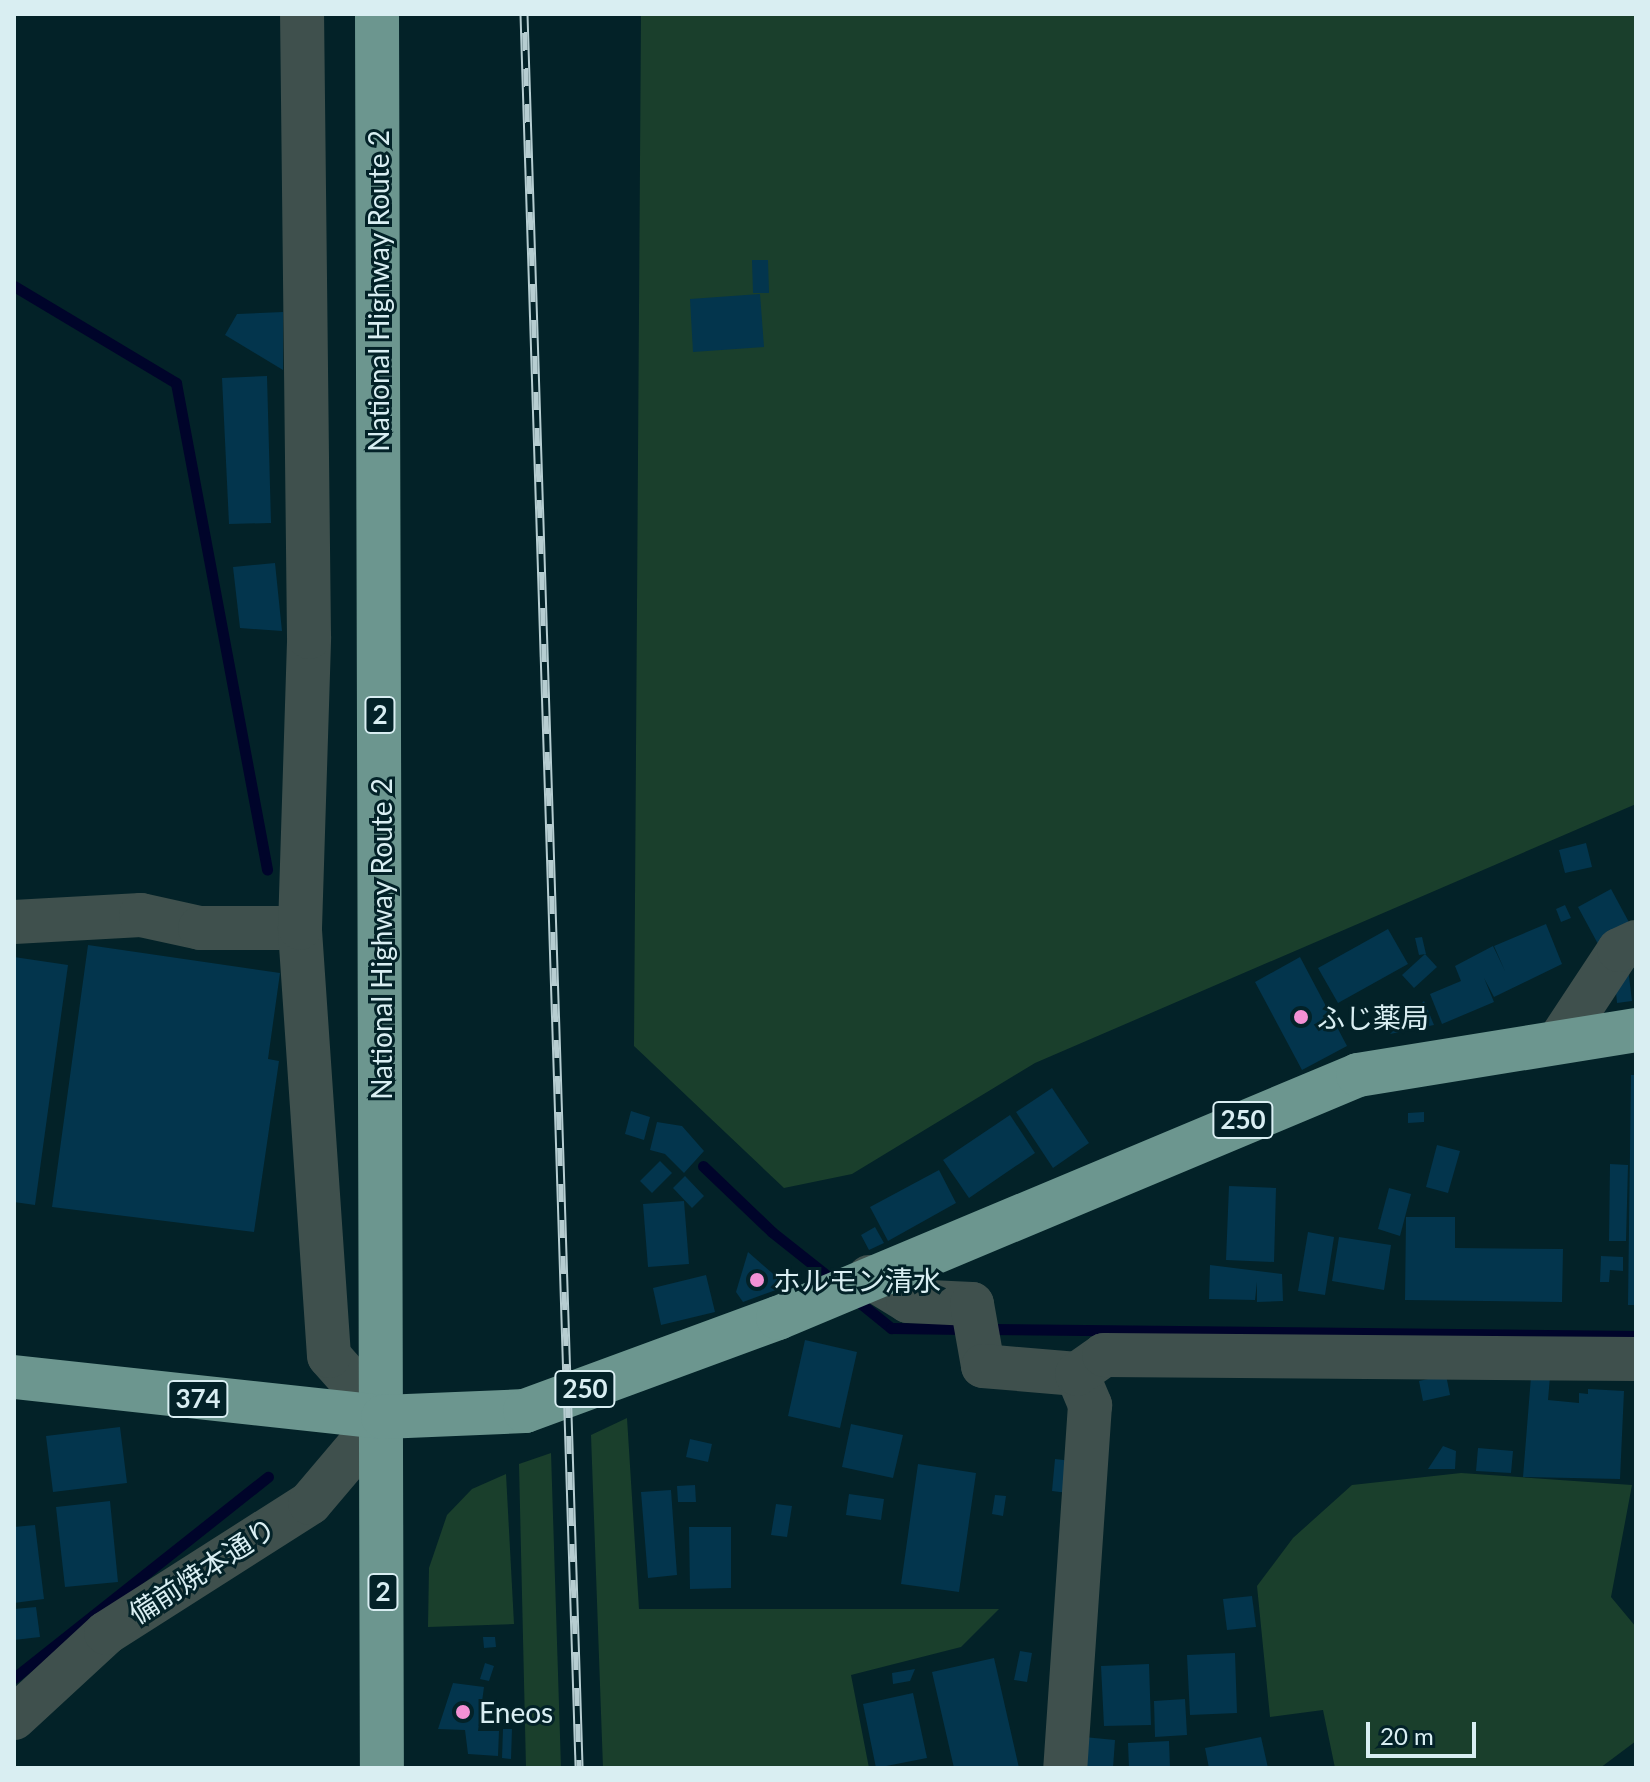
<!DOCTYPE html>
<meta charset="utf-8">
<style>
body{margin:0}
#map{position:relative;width:1650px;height:1782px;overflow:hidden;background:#032228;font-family:Lato,"Noto Sans JP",sans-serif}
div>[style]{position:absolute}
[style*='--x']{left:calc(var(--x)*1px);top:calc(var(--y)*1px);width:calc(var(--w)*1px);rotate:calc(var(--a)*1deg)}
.green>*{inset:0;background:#1a3f2c}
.stream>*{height:11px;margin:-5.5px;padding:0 5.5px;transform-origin:5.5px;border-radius:5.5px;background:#00042a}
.building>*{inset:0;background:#03354d}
.minor>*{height:44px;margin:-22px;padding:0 22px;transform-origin:22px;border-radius:22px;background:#3f504d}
.highway>*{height:44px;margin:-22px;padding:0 22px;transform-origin:22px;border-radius:22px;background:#6c968f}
.rail>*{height:9px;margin-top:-4.5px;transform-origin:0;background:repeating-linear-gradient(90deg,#032228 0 18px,#b6cdd1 0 36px);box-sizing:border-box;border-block:2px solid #b6cdd1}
.dots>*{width:22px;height:22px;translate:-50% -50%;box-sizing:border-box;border:4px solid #032228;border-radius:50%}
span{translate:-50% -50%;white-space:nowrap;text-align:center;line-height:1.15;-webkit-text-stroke:6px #032228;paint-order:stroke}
.shield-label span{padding:2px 6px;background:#032228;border:2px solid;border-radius:6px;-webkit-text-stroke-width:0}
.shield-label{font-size:26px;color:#d9eef2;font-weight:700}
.street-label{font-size:28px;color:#d9eef2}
.poi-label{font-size:28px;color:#d9eef2}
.left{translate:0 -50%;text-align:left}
.frame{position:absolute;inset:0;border:16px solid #d9eef2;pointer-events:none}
.scale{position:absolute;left:1366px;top:1722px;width:110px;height:36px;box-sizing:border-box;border:4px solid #d9eef2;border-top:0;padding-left:10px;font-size:24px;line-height:28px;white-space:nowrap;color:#d9eef2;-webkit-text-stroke:6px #032228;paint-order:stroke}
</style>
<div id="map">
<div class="green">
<i style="clip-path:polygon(641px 14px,1636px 14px,1636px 804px,1035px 1063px,852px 1174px,784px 1188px,634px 1046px)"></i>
<i style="clip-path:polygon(627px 1418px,639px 1609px,999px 1609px,961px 1647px,851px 1675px,869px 1768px,603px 1768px,591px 1435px)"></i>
<i style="clip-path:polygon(551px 1453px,561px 1768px,526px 1768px,519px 1464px)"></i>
<i style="clip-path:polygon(1461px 1473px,1632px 1485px,1611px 1597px,1636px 1627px,1636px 1741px,1600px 1768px,1335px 1768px,1323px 1710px,1270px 1717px,1257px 1586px,1293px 1538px,1352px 1485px)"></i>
<i style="clip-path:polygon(506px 1474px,514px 1624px,428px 1627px,429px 1568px,447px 1515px,472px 1489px)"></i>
</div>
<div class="stream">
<i style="--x:14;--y:286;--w:189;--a:30.9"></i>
<i style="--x:176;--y:383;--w:495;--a:79.4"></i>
<i style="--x:703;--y:1166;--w:95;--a:43.7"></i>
<i style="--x:772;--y:1232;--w:80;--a:38.4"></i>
<i style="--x:854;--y:1298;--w:48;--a:39"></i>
<i style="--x:891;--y:1328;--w:75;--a:0.8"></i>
<i style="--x:987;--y:1329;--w:649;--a:0.62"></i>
<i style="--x:14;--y:1678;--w:324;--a:-38.4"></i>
</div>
<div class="building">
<i style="clip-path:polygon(752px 260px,768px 260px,769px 293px,753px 293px)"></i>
<i style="clip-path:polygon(760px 294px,764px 347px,693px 352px,690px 299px)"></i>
<i style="clip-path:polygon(283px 312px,283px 370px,225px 335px,237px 314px)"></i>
<i style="clip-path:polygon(267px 376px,271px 523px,229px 524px,222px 378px)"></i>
<i style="clip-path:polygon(275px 563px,282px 631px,240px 628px,233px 567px)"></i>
<i style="clip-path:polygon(1586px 843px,1592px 867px,1565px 873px,1559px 850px)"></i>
<i style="clip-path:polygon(1611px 889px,1631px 926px,1598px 944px,1578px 907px)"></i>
<i style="clip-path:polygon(1565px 905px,1571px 918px,1561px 922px,1556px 909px)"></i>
<i style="clip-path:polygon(1546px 924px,1562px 964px,1494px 997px,1484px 978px,1494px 1002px,1442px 1024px,1430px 994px,1461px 981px,1455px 966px,1493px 946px,1505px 971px,1494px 946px)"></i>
<i style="clip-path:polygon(1388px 929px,1408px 964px,1338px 1003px,1318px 968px)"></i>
<i style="clip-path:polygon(1422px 937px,1426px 954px,1419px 955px,1415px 938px)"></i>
<i style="clip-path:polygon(88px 945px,280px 973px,268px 1059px,279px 1061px,254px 1232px,52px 1207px)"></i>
<i style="clip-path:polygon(1425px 954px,1437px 967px,1414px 988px,1402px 975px)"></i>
<i style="clip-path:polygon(14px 957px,68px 965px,35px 1205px,14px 1202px)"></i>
<i style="clip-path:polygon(1300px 957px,1347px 1046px,1302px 1070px,1255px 982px)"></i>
<i style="clip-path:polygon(1628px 968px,1632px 1001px,1617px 1003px,1614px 970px)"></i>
<i style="clip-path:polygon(1424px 1001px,1434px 1025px,1390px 1034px)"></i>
<i style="clip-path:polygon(1631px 1075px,1636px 1075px,1636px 1305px,1628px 1305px)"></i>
<i style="clip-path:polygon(1052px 1088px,1089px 1143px,1053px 1168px,1016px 1112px)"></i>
<i style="clip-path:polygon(631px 1111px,650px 1117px,644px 1140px,625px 1134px)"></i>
<i style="clip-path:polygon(1424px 1112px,1424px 1122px,1408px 1123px,1408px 1113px)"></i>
<i style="clip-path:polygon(1010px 1115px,1035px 1153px,969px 1198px,943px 1160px)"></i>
<i style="clip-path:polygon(657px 1122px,682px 1126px,704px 1151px,684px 1173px,665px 1154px,650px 1150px)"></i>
<i style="clip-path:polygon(1437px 1145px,1460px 1151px,1448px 1193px,1426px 1187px)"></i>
<i style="clip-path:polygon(660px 1161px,672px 1173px,652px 1193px,640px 1181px)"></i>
<i style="clip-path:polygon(1610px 1164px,1628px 1165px,1626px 1241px,1609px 1241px)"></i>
<i style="clip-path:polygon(939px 1170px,956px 1203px,888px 1241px,870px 1207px)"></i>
<i style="clip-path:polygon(685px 1176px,704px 1196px,692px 1208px,673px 1188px)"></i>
<i style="clip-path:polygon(1229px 1186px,1276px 1188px,1274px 1262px,1226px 1260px)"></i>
<i style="clip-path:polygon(1389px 1188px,1411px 1194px,1400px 1236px,1378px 1229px)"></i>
<i style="clip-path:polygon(684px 1201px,689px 1264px,648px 1267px,643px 1204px)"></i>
<i style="clip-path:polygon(1406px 1217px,1455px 1217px,1455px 1248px,1563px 1249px,1562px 1302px,1405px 1300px)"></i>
<i style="clip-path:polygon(875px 1227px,884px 1243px,869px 1250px,861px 1235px)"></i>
<i style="clip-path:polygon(1308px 1232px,1334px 1237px,1325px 1295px,1298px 1291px)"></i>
<i style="clip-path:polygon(1339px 1237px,1391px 1245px,1384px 1290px,1332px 1281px)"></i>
<i style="clip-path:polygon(748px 1252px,787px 1286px,743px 1302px,736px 1292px)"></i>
<i style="clip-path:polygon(1601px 1256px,1623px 1257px,1623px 1271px,1610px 1270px,1609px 1282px,1600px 1282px)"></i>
<i style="clip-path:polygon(1210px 1265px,1282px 1274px,1283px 1301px,1257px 1302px,1257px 1282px,1255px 1300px,1209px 1299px)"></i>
<i style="clip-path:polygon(706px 1275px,715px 1312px,661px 1325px,653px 1288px)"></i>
<i style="clip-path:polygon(805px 1340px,857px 1352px,840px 1428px,788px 1416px)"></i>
<i style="clip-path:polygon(1532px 1364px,1551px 1365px,1548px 1400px,1579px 1403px,1579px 1393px,1588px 1394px,1588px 1389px,1624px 1391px,1620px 1479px,1523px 1477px)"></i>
<i style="clip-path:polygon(1446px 1375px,1450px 1395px,1423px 1401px,1419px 1381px)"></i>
<i style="clip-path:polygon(851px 1424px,903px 1435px,893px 1478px,842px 1467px)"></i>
<i style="clip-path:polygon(120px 1427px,127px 1483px,53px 1492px,46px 1436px)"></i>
<i style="clip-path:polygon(690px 1439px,712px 1444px,708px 1462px,686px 1457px)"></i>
<i style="clip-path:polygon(1443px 1446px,1456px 1451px,1455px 1469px,1428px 1469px)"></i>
<i style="clip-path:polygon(1478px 1448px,1513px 1451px,1511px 1473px,1476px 1471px)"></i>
<i style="clip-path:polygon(1055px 1459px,1072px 1461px,1068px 1493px,1052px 1491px)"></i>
<i style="clip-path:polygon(918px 1464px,976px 1473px,959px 1592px,901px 1584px)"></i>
<i style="clip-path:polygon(695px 1485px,696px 1502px,678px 1502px,677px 1486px)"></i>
<i style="clip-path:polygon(671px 1490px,677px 1575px,648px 1578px,641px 1492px)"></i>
<i style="clip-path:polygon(849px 1494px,884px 1499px,881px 1520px,846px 1515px)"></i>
<i style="clip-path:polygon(995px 1495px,1006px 1496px,1003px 1516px,992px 1514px)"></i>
<i style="clip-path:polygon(110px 1501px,118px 1582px,65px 1587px,56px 1507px)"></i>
<i style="clip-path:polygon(776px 1504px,792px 1506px,787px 1537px,771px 1535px)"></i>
<i style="clip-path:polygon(35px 1525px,44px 1599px,14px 1603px,14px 1527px)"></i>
<i style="clip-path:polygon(689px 1527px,731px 1527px,731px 1588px,690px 1589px)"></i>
<i style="clip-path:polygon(1252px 1596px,1256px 1627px,1227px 1630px,1223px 1599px)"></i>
<i style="clip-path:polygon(36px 1607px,40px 1637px,14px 1640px,14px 1609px)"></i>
<i style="clip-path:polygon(483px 1637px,495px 1637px,496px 1647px,484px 1648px)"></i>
<i style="clip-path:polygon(1020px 1651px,1032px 1653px,1027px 1682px,1014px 1680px)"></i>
<i style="clip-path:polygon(1235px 1653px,1237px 1713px,1190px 1715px,1187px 1655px)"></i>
<i style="clip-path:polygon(994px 1658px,1019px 1768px,954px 1768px,932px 1672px)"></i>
<i style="clip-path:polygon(485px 1663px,494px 1666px,489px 1681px,480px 1679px)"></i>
<i style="clip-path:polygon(1149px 1664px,1151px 1725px,1104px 1726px,1101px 1666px)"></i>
<i style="clip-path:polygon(915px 1669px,910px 1681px,893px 1684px,892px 1673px)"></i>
<i style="clip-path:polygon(453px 1683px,484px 1687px,478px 1731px,499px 1731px,498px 1756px,468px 1754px,465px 1730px,438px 1729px)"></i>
<i style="clip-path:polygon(913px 1693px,927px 1758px,876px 1768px,863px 1704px)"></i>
<i style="clip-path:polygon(1185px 1699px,1187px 1735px,1155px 1737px,1154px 1701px)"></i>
<i style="clip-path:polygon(503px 1729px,512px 1729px,511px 1759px,502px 1758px)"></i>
<i style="clip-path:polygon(1084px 1737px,1115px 1740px,1113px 1768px,1081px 1766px)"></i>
<i style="clip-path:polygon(1261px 1737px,1268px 1768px,1209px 1768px,1205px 1748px)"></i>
<i style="clip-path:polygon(1169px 1741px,1170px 1768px,1129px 1768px,1128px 1743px)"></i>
</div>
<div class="minor">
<i style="--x:14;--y:922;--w:127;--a:-3.2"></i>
<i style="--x:141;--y:915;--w:60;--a:12.4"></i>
<i style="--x:200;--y:928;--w:100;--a:0"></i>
<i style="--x:1559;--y:1041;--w:109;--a:-56.6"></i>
<i style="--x:1619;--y:950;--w:19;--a:-25"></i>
<i style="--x:869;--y:1277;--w:46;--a:31.6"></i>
<i style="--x:908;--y:1301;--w:64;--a:2.7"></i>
<i style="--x:972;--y:1304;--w:63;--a:79.9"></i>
<i style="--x:983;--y:1366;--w:94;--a:4.9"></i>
<i style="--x:1077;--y:1374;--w:34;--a:67"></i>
<i style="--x:1090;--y:1405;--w:364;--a:93.9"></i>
<i style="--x:1077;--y:1374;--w:33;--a:-35"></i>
<i style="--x:1104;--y:1355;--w:532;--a:0.43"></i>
<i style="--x:14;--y:1718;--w:125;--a:-42.7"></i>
<i style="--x:106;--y:1633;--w:242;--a:-32.5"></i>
<i style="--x:310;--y:1503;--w:113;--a:-49.7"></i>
<i style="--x:383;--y:1417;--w:81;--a:-131.5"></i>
<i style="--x:329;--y:1356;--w:429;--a:-93.9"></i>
<i style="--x:300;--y:928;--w:291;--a:-88.2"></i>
<i style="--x:309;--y:637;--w:623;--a:-90.64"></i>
</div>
<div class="highway">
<i style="--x:377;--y:14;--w:1754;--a:89.84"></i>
<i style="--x:14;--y:1377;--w:371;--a:6.2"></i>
<i style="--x:383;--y:1417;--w:142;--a:-2.4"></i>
<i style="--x:525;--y:1411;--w:270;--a:-20.2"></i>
<i style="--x:778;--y:1318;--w:629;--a:-22.73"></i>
<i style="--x:1358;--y:1075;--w:282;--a:-9.2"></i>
</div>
<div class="rail">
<i style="--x:524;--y:14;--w:1755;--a:88.2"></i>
</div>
<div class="dots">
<i style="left:1301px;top:1017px;background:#f391d5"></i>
<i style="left:757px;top:1280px;background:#f391d5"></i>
<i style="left:463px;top:1712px;background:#f391d5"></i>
</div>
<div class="shield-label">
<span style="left:380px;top:715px">2</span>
<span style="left:1243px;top:1120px">250</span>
<span style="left:585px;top:1389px">250</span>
<span style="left:198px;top:1399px">374</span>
<span style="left:383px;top:1592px">2</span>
</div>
<div class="street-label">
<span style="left:378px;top:291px;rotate:-90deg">National Highway Route 2</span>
<span style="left:381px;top:939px;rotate:-90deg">National Highway Route 2</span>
<span style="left:202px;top:1570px;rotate:-33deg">備前焼本通り</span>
</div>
<div class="poi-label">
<span class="left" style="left:1317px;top:1017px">ふじ薬局</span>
<span class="left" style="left:773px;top:1280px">ホルモン清水</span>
<span class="left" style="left:479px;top:1712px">Eneos</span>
</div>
<div class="frame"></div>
<div class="scale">20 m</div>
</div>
